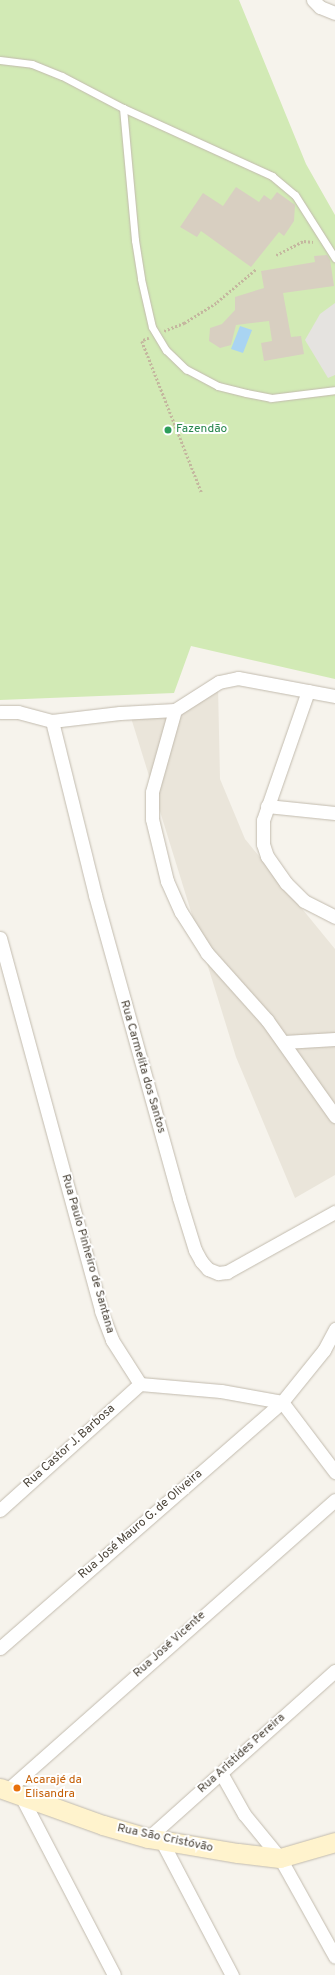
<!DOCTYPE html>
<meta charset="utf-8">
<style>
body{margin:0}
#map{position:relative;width:335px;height:1975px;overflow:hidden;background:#f6f3ec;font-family:Overpass,sans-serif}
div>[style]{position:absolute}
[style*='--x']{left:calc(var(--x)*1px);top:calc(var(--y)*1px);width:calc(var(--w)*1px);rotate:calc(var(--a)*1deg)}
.residential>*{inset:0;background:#eae5da}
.green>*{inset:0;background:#d2eab5}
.parking>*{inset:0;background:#e5e3e0}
.water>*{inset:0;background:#a9d4f2}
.building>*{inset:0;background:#d8cfc1}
.path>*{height:2.5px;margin-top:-1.25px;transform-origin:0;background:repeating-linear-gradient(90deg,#c4b79f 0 2px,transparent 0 4px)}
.roads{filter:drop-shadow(0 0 1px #c2bbae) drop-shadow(0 0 1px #c2bbae)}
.service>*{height:7px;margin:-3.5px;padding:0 3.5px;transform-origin:3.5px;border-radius:3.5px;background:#fff}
.minor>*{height:13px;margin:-6.5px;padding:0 6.5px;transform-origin:6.5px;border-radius:6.5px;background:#fff}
.secondary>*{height:19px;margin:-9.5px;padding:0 9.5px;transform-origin:9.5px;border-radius:9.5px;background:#fff3cd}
.dots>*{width:11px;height:11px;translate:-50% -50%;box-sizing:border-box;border:2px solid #fff;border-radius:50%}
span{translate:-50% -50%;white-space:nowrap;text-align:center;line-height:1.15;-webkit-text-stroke:4px #fff;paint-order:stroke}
.leisure-label{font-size:12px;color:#27864d}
.left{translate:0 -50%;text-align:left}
.street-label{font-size:12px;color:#4b4439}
.food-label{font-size:12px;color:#c56008}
</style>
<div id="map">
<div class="residential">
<i style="clip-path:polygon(218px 686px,220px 779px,245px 839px,335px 949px,335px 1175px,295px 1198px,236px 1057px,128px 708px,197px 702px)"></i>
</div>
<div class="green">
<i style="clip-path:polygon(0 0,239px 0,306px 164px,335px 215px,335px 679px,191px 646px,174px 693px,0 700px)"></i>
</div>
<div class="parking">
<i style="clip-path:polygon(335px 303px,335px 375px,328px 378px,305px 340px,320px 314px)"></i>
</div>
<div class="water">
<i style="clip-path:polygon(240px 326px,252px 330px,243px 353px,231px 349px)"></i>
</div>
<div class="building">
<i style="clip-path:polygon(236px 187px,259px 202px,264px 195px,271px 200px,277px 192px,295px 205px,294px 221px,284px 236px,279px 232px,251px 267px,201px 231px,197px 237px,180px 227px,203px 193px,223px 206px)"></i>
<i style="clip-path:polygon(327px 255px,330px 260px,334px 286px,283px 293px,291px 337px,301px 336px,304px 354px,264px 361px,261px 343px,272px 341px,269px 321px,236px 325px,231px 345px,220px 348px,209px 341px,210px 328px,222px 324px,235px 310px,235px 297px,264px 288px,261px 271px,315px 262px,314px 256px)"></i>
</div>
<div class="path">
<i style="--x:276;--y:255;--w:31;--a:-27"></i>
<i style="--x:304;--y:241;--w:9;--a:6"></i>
<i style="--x:164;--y:331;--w:22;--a:-22"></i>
<i style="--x:184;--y:323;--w:39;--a:-32"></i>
<i style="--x:217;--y:302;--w:51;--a:-40.2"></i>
<i style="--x:149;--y:338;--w:8;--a:157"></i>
<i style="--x:142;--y:341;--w:163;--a:68.5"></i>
</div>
<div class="roads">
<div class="service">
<i style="--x:0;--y:60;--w:32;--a:7"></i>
<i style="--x:32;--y:64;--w:32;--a:22"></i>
<i style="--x:62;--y:76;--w:69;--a:27.7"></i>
<i style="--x:123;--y:108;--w:164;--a:24.5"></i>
<i style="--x:272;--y:176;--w:30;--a:40"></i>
<i style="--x:295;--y:195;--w:75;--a:57.6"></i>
<i style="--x:123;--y:108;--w:133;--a:84.8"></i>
<i style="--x:135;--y:240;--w:39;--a:81"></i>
<i style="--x:141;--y:279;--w:49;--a:77.1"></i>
<i style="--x:152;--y:327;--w:27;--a:59"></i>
<i style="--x:166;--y:350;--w:28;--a:44"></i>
<i style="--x:186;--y:369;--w:36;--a:28"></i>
<i style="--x:218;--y:386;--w:29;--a:14"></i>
<i style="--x:246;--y:393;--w:25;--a:11"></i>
<i style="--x:271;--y:398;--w:64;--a:-7.1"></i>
</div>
<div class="minor">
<i style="--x:313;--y:0;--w:10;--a:45"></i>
<i style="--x:320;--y:7;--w:16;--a:22"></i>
<i style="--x:308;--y:691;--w:137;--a:109.2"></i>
<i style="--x:263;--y:820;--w:24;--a:90"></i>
<i style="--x:263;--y:844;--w:13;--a:72"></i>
<i style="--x:267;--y:856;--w:33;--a:55"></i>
<i style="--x:286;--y:883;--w:25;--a:45"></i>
<i style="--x:304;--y:901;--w:35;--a:27"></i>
<i style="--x:175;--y:710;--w:85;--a:105.7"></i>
<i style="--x:152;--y:792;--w:27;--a:90"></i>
<i style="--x:152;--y:819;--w:64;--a:76.4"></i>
<i style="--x:167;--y:881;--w:34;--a:66"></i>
<i style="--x:181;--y:912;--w:49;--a:57.6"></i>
<i style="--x:207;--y:953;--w:90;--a:48.2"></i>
<i style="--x:267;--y:1020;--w:118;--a:54.7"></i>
<i style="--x:0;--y:712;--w:18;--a:0"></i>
<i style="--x:18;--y:712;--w:35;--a:15"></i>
<i style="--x:52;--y:721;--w:68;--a:-6.7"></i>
<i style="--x:120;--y:713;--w:55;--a:-3.1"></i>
<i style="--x:175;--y:710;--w:52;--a:-32.5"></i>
<i style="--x:219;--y:682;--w:19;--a:-12"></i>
<i style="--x:238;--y:678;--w:99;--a:10.5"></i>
<i style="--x:52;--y:721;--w:179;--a:76.1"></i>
<i style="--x:95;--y:895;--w:314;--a:74.5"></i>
<i style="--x:179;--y:1198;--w:54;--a:72.9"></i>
<i style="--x:195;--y:1250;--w:13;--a:61"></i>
<i style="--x:201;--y:1261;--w:11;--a:49"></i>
<i style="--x:208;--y:1269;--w:11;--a:22"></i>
<i style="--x:218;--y:1273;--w:9;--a:-6"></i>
<i style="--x:227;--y:1272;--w:124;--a:-29.1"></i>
<i style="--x:267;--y:806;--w:68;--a:5.9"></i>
<i style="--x:0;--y:938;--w:386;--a:74.8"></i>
<i style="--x:101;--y:1311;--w:31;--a:69"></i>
<i style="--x:112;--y:1340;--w:52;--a:57.5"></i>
<i style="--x:284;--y:1042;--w:51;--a:-3.4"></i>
<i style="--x:140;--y:1384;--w:81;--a:4.9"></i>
<i style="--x:221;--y:1391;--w:62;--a:10.2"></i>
<i style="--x:282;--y:1402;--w:88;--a:52.9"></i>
<i style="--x:0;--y:1510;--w:188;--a:-42"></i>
<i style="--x:0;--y:1648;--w:374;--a:-41.1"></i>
<i style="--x:282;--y:1402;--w:67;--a:-51.1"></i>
<i style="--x:324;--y:1350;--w:24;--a:-62"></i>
<i style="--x:221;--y:1773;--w:47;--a:60.7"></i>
<i style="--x:244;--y:1814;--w:57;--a:50.7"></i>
<i style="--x:280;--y:1858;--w:113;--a:60.9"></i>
<i style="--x:6;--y:1791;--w:439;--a:-41.5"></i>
<i style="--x:22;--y:1798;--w:199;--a:62.5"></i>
<i style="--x:148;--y:1838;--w:251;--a:-41.8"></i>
<i style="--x:161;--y:1840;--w:153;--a:62.3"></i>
</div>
<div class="secondary">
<i style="--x:0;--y:1788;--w:109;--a:19.8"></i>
<i style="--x:103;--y:1825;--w:47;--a:16.1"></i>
<i style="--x:148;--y:1838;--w:91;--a:9.5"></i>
<i style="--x:238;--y:1853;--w:42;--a:6.8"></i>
<i style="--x:280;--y:1858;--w:57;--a:-16.2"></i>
</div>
</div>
<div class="dots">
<i style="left:168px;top:430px;background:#2e9e5b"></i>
<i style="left:17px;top:1788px;background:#e8710a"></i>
</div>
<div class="leisure-label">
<span class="left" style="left:176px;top:430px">Fazendão</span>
</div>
<div class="street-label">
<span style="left:142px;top:1067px;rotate:74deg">Rua Carmelita dos Santos</span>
<span style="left:87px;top:1254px;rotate:74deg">Rua Paulo Pinheiro de Santana</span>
<span style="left:70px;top:1447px;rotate:-42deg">Rua Castor J. Barbosa</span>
<span style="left:141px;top:1525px;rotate:-41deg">Rua José Mauro G. de Oliveira</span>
<span style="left:170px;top:1645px;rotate:-42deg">Rua José Vicente</span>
<span style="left:242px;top:1754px;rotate:-42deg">Rua Aristides Pereira</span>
<span style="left:165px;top:1839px;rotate:12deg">Rua São Cristóvão</span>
</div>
<div class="food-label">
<span class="left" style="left:25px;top:1788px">Acarajé da<br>Elisandra</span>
</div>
</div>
